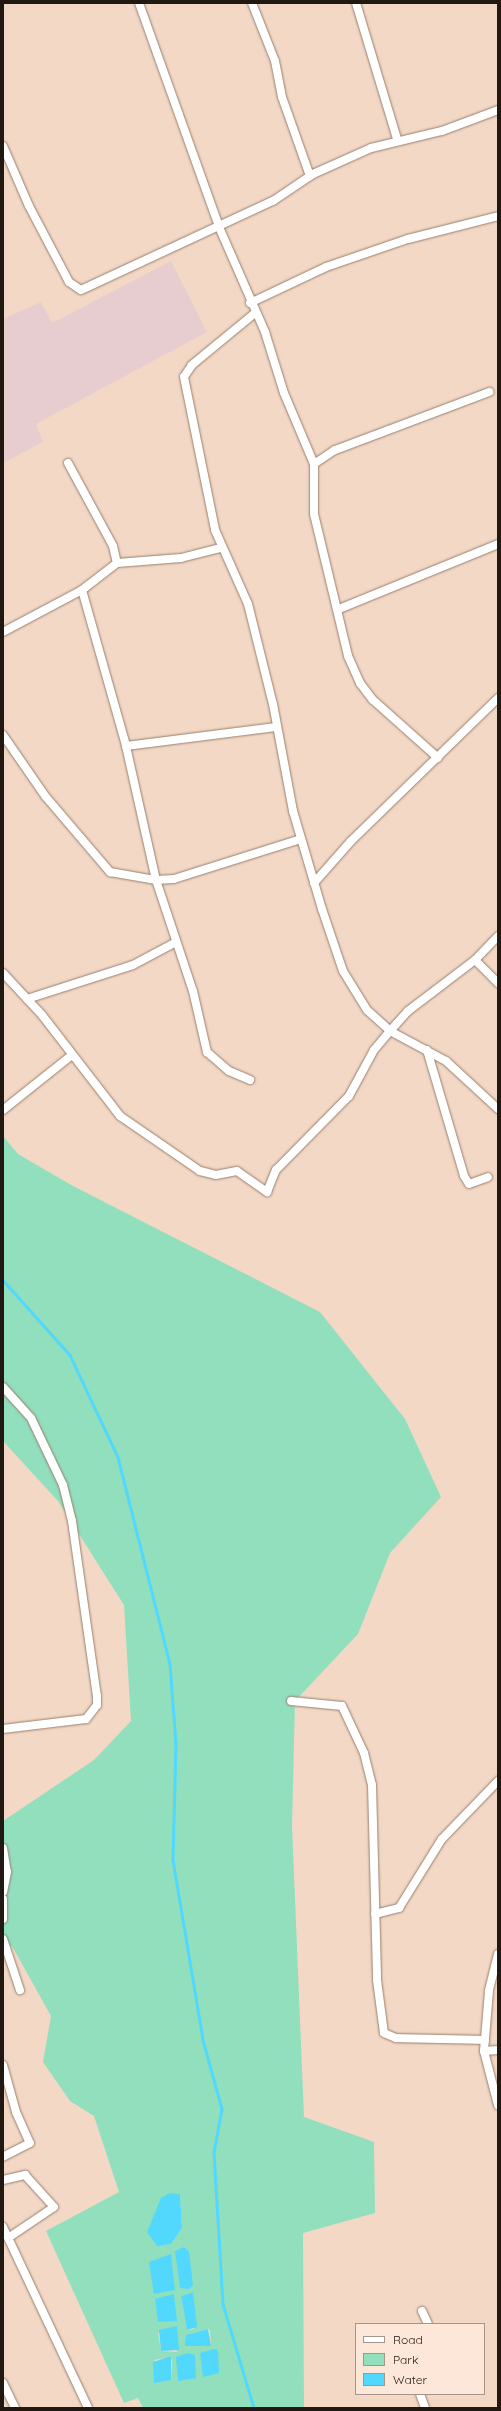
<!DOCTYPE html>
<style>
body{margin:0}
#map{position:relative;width:501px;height:2411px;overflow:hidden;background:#f3d8c6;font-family:Quicksand,sans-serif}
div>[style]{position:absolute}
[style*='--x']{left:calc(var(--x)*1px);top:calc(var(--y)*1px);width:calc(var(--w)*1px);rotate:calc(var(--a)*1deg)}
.commercial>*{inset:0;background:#e8cdd0}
.green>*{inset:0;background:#91dfbc}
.water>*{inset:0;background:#52d8fd}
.stream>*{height:2.5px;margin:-1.25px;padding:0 1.25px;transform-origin:1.25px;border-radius:1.25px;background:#52d8fd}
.roads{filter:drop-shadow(0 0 1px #977f6e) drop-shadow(0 0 1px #977f6e)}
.minor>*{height:8px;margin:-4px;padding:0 4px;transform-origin:4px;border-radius:4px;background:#fff}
span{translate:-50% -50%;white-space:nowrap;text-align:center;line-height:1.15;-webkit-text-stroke:4px #fde7d8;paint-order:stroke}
.frame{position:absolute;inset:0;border:4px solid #221812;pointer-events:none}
.legend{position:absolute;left:355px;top:2323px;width:130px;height:72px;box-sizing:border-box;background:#fde7d8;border:1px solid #a59489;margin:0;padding:5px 7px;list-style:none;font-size:12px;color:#221812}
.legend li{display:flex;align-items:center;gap:8px;height:20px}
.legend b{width:20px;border:1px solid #a59489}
</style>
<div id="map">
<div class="commercial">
<i style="clip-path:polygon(171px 261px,207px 332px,36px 424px,43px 442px,3px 463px,3px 319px,41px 302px,52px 323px)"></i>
</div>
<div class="green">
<i style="clip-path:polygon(evenodd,3px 1136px,18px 1154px,73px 1186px,320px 1312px,405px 1419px,441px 1497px,390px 1553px,358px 1634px,295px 1701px,292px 1826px,304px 2117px,374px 2142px,375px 2213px,303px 2233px,304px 2408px,143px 2408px,138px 2398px,124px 2403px,46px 2231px,119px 2192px,94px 2116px,70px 2101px,43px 2062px,51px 2016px,12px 1946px,3px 1947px,3px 1821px,94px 1760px,131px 1721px,124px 1605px,58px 1501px,3px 1441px,3px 1136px,180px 2194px,182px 2228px,171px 2244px,180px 2194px,3px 1136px,193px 2292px,194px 2329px,187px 2330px,181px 2296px,193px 2292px,3px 1136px,210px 2330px,211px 2346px,186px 2335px,208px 2329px,210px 2330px,3px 1136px,158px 2332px,178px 2352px,161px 2351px,158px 2332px,3px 1136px,171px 2357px,172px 2362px,171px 2380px,154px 2360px,171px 2357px)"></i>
</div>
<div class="water">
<i style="clip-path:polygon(170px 2193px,180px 2194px,182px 2228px,171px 2244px,157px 2246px,147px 2232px,161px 2198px)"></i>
<i style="clip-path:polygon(184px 2247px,189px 2252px,193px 2285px,189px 2289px,180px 2288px,175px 2251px)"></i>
<i style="clip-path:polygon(171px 2254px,175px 2290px,154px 2294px,149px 2262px)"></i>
<i style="clip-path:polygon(193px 2292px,197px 2327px,187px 2330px,181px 2296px)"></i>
<i style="clip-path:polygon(174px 2294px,177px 2321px,158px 2322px,155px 2299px)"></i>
<i style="clip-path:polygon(177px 2326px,179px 2350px,161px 2351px,159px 2330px)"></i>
<i style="clip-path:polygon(208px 2329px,211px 2346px,185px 2346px,186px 2335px)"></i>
<i style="clip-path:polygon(214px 2349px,218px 2350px,219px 2373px,203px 2377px,200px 2353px)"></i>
<i style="clip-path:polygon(187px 2353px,195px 2355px,196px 2378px,178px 2381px,176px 2357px)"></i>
<i style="clip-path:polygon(168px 2357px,171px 2357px,171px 2380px,154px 2383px,153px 2362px)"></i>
</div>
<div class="stream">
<i style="--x:3;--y:1280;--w:101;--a:48.2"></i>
<i style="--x:70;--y:1355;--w:113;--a:64.8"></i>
<i style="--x:118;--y:1457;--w:213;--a:75.9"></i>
<i style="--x:170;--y:1664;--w:80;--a:85.7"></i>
<i style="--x:176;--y:1744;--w:116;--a:91.5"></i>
<i style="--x:173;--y:1860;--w:182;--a:80.5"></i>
<i style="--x:203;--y:2040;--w:72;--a:74.6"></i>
<i style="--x:222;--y:2109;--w:44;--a:100.5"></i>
<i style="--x:214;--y:2152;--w:152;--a:86.6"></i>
<i style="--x:223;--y:2304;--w:109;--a:73.4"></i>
</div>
<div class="roads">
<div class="minor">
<i style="--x:139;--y:3;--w:238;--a:70.3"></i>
<i style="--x:219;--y:227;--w:115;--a:66.3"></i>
<i style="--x:265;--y:332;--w:64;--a:72.7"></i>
<i style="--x:284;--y:393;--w:77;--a:67.1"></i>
<i style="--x:314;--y:464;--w:50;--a:90"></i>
<i style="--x:314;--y:514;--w:146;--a:76.5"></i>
<i style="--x:348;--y:656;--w:30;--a:66"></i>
<i style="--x:360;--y:683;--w:21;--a:53"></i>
<i style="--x:373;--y:700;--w:87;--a:41.7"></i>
<i style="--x:252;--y:3;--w:62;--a:68.4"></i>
<i style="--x:275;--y:61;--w:37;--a:79"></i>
<i style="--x:282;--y:97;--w:84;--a:70.5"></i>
<i style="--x:356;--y:3;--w:142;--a:73.2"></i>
<i style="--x:3;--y:146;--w:65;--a:66.6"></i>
<i style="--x:29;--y:206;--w:86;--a:62.2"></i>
<i style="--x:69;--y:282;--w:14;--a:34"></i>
<i style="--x:81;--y:290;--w:212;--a:-24.9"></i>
<i style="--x:273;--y:201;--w:48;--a:-34"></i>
<i style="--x:313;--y:174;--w:64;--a:-24.1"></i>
<i style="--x:371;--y:148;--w:73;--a:-13.5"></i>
<i style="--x:442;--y:131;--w:60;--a:-20.6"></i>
<i style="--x:250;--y:303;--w:84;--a:-25.3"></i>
<i style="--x:326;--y:267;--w:87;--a:-18.9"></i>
<i style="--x:408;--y:239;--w:93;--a:-14.3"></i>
<i style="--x:255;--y:313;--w:82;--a:140.5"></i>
<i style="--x:192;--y:365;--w:14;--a:124"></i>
<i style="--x:184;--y:377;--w:156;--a:78.5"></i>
<i style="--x:215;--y:530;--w:81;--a:66"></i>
<i style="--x:248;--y:604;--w:103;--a:76"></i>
<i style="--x:273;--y:704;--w:109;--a:79.4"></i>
<i style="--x:293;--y:811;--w:102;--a:73.5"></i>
<i style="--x:322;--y:909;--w:65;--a:71.3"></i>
<i style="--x:343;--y:971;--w:46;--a:58.4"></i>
<i style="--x:367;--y:1010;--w:31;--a:42"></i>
<i style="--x:390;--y:1031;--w:64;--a:28.2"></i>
<i style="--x:446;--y:1061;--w:71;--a:42.7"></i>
<i style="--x:68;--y:463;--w:94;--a:61.5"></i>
<i style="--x:113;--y:546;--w:17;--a:77"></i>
<i style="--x:314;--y:464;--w:25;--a:-34"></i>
<i style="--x:335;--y:450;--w:165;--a:-20.6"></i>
<i style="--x:82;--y:590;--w:162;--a:74.2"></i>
<i style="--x:126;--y:746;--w:137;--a:77.4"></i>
<i style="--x:156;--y:880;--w:117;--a:71.6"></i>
<i style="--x:193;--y:991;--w:63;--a:77.1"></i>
<i style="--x:207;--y:1052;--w:29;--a:41"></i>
<i style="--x:229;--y:1071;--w:23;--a:23"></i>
<i style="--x:339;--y:609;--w:172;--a:-22.2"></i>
<i style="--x:3;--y:632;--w:89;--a:-28"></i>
<i style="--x:82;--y:590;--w:44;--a:-37.6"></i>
<i style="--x:117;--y:563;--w:64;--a:-4.5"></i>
<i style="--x:181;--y:558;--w:40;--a:-14.4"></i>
<i style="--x:3;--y:735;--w:75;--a:55.3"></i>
<i style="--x:46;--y:797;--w:99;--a:49.5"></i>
<i style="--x:110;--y:872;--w:47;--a:9.9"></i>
<i style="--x:156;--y:880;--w:18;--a:-3"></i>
<i style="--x:174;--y:879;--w:133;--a:-17.5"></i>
<i style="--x:126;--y:746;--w:151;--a:-7.2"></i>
<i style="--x:314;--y:883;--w:56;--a:-48.6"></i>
<i style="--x:351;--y:841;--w:205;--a:-44.2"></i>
<i style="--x:475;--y:960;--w:33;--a:45"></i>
<i style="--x:3;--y:973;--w:57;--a:47.1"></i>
<i style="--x:42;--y:1015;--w:128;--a:52.3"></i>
<i style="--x:120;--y:1116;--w:97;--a:34.5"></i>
<i style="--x:200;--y:1171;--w:16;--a:14"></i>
<i style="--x:216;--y:1175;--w:21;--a:-11"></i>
<i style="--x:237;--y:1171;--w:37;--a:35"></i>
<i style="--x:267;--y:1192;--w:24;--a:-68"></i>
<i style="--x:276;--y:1170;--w:104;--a:-45.4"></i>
<i style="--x:349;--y:1096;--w:52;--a:-61.5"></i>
<i style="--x:374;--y:1050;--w:25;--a:-50"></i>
<i style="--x:390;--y:1031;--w:27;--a:-48"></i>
<i style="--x:408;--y:1011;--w:84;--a:-37.3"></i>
<i style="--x:475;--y:960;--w:33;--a:-46"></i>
<i style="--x:27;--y:999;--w:111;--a:-17.8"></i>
<i style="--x:133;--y:965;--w:49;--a:-28.1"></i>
<i style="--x:427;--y:1050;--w:131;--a:73.6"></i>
<i style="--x:464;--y:1176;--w:9;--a:58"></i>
<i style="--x:469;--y:1184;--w:20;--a:-20"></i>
<i style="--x:3;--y:1110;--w:88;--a:-38.6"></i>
<i style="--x:3;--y:1387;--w:42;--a:47.9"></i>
<i style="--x:31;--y:1418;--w:74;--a:64.5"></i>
<i style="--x:63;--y:1485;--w:37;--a:76"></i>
<i style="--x:72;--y:1521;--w:177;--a:81.9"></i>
<i style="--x:97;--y:1696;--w:9;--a:90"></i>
<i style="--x:97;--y:1705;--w:18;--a:128"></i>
<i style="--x:86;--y:1719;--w:84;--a:173.1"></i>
<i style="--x:291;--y:1701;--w:51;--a:5.6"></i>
<i style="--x:342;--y:1706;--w:52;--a:64.9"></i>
<i style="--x:364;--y:1753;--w:33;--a:76"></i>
<i style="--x:372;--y:1785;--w:195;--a:88.5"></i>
<i style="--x:377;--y:1980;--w:53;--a:82.5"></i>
<i style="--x:384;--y:2033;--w:13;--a:23"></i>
<i style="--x:396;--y:2038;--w:89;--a:1.3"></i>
<i style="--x:3;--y:1848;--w:24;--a:81"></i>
<i style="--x:7;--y:1872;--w:20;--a:101"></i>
<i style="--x:3;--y:1899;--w:20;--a:90"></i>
<i style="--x:375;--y:1914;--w:25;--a:-14"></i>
<i style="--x:399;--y:1908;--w:81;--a:-58.1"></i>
<i style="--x:442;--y:1839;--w:81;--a:-46"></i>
<i style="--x:3;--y:1939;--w:54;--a:71.6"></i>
<i style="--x:498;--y:1954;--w:38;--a:104"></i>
<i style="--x:489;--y:1991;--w:60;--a:94.8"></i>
<i style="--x:484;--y:2051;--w:56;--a:75.5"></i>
<i style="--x:484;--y:2051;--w:14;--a:-4"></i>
<i style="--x:3;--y:2065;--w:49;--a:74.5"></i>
<i style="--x:16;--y:2112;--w:34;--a:66"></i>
<i style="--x:30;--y:2143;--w:30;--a:153"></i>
<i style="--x:3;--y:2180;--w:23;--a:-13"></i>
<i style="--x:25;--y:2175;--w:43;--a:47.8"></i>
<i style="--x:54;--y:2207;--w:55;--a:146"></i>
<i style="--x:3;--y:2227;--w:200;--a:64.8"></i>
<i style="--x:422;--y:2311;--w:14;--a:65"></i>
<i style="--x:3;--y:2383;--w:28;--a:64"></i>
<i style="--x:420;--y:2394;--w:15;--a:70"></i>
</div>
</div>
<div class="frame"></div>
<ul class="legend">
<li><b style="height:5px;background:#fff"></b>Road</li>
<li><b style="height:11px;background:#91dfbc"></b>Park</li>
<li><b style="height:11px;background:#52d8fd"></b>Water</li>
</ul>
</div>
